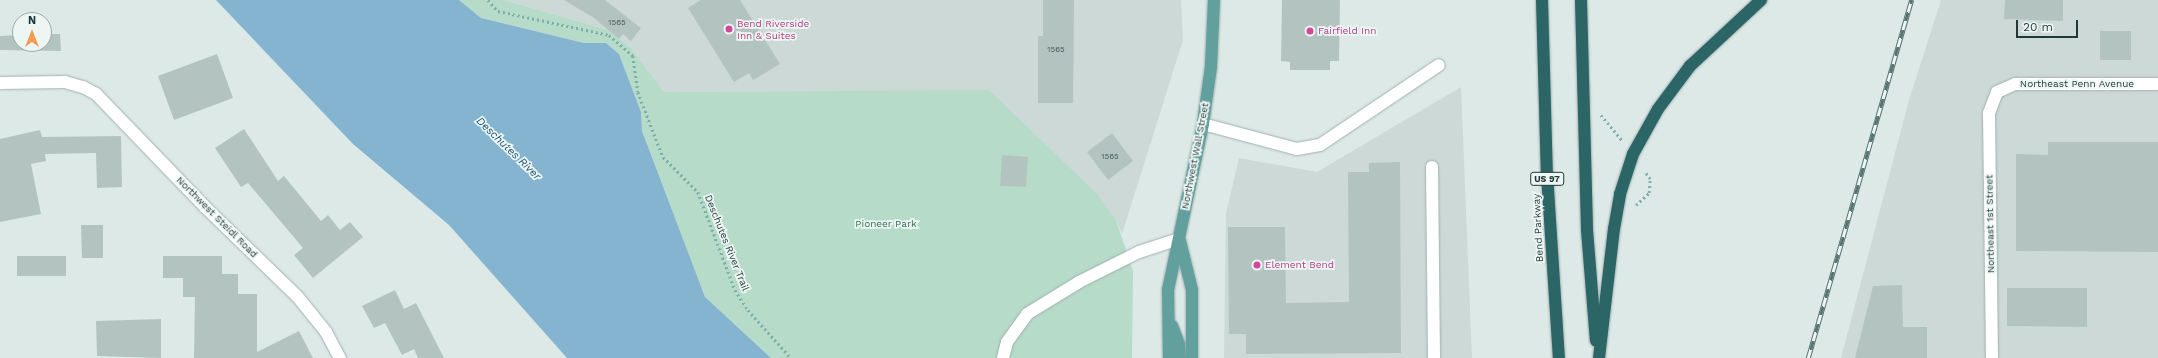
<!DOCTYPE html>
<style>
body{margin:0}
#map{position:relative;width:2158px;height:358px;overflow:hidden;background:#dde9e7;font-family:"Work Sans",sans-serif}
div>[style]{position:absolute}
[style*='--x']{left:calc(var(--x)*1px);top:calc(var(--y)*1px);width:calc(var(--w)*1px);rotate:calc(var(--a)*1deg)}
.built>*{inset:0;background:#ccd9d6}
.green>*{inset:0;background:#b6dbc8}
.water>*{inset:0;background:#84b4d0}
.building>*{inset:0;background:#b3c4c0}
.path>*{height:2.5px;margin-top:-1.25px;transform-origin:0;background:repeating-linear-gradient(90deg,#7daea9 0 2px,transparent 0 5px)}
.roads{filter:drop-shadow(0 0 1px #a0b1af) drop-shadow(0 0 1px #a0b1af)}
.minor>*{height:12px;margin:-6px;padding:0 6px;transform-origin:6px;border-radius:6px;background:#fff}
.major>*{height:12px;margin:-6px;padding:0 6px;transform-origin:6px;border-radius:6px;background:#61a09d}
.highway>*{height:12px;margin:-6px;padding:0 6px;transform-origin:6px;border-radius:6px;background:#2b6565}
.rail>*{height:4.5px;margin-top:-2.25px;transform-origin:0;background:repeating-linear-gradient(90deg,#eef6f4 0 9px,#597573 0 18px);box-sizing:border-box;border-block:1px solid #597573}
.dots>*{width:11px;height:11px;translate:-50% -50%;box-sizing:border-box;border:2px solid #eef6f4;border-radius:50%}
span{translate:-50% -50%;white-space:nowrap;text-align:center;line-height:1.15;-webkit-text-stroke:3.5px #eef6f4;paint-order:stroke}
.number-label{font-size:8px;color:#445c59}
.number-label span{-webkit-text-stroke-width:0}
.shield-label span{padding:1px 3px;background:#eef6f4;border:1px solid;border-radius:3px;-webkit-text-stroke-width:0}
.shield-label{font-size:9px;color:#1f3937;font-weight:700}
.hotel-label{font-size:10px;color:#b23c85}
.left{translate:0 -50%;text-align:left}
.street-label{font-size:10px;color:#1f3937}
.park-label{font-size:10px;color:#297053}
.water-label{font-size:11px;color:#1a5274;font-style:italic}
.north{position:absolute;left:12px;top:12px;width:40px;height:40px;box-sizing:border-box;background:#eef6f4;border:1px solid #9baaa8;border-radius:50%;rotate:0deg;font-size:11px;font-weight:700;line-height:16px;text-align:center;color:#1f3937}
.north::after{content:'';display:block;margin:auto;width:14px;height:18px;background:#f39c52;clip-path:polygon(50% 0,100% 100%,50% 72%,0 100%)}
.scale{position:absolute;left:2016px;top:20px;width:62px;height:18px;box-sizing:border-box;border:2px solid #1f3937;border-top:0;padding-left:5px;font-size:12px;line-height:14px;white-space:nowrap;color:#1f3937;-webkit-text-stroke:3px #eef6f4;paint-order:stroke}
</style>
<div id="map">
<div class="built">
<i style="clip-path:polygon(504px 0,1181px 0,1183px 40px,1122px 234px,1116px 220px,989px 91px,664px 92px,631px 48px,608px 30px)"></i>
<i style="clip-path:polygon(1941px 0,2158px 0,2158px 358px,1841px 358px,1909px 100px)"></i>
<i style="clip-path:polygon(1461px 87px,1472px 358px,1224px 358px,1226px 213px,1239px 158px,1317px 172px)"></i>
</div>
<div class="green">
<i style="clip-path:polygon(459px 0,504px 0,608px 30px,631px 48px,664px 92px,989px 90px,1098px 195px,1116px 220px,1133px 271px,1132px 358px,771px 358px,705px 297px,642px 131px,641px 112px,619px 54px,606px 43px,584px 43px,481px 18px)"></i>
</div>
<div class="water">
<i style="clip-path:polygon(216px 0,459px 0,481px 18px,584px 43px,606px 43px,619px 54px,641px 112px,642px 131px,705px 297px,771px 358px,567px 358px,449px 225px,353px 144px)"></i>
</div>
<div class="building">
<i style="clip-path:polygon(564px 0,605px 0,641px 28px,631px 41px,623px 34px,619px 39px,594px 18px)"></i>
<i style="clip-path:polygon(701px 0,740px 0,780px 64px,753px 80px,749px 73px,734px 82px,688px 8px)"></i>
<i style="clip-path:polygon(1043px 0,1074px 0,1073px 103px,1038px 103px,1038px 36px,1043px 36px)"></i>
<i style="clip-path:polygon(1282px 0,1340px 0,1339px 61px,1330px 61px,1330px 70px,1290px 70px,1290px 62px,1281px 61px)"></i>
<i style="clip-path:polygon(2005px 0,2063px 0,2063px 21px,2004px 19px)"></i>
<i style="clip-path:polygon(2100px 31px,2131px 31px,2131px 60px,2100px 60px)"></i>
<i style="clip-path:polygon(44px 34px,60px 34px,61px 51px,0 50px,0 36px,20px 35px,20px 44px,44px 44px)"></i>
<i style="clip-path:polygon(217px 54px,233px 98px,174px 120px,158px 76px)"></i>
<i style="clip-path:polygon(244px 129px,278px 181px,284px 176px,321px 221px,328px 215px,340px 230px,350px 222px,363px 237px,313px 278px,294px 255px,303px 248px,248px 183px,241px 187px,215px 148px)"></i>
<i style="clip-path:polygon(40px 130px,42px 137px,121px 136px,122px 187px,97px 188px,96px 153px,45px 154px,46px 161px,31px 164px,41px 214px,0 222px,0 139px)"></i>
<i style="clip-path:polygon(1112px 133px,1133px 161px,1108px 180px,1087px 152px)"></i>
<i style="clip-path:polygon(2048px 142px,2158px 142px,2158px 252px,2016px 251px,2016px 154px,2048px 155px)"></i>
<i style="clip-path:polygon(1002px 155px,1028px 157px,1026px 187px,1000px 186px)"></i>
<i style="clip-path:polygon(1400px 162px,1401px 353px,1246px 354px,1246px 334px,1229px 334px,1228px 227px,1285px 227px,1286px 303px,1349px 302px,1348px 172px,1369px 172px,1369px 163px)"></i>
<i style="clip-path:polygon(81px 225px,103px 225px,103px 258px,82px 258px)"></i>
<i style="clip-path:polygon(17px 256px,66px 256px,66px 276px,17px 276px)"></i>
<i style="clip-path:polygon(163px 256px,222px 256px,222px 274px,238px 274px,238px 294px,257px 294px,257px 352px,299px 331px,313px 358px,194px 358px,195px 297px,183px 297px,183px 278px,163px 278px)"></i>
<i style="clip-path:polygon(1902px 285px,1903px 327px,1927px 327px,1927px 358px,1855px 358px,1873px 286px)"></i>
<i style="clip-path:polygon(2007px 288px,2087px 288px,2087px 327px,2007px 326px)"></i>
<i style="clip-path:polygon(395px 290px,404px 309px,416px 303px,444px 358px,418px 358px,414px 349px,402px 355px,385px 323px,374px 328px,362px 306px)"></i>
<i style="clip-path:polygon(161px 319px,161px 358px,97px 356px,96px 321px)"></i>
</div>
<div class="path">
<i style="--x:488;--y:0;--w:15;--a:48"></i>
<i style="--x:498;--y:11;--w:114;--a:12.2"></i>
<i style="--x:609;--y:35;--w:32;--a:41"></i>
<i style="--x:633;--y:56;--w:36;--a:82"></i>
<i style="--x:638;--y:92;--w:70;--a:69"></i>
<i style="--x:663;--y:157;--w:49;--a:45"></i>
<i style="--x:698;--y:192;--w:105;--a:69.3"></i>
<i style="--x:735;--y:290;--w:24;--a:57"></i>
<i style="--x:748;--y:310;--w:64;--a:48.1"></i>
<i style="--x:1601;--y:115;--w:33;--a:50"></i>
<i style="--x:1636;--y:205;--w:18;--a:-43"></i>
<i style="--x:1649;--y:193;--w:14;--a:-86"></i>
<i style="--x:1650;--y:179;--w:9;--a:-126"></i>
</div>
<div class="roads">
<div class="minor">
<i style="--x:0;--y:83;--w:65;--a:-0.9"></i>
<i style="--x:65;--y:82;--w:19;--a:16"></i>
<i style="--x:83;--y:87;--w:15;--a:28"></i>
<i style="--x:96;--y:94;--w:157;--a:46"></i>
<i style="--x:205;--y:207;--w:128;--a:44.1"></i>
<i style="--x:297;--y:296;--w:46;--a:51.1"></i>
<i style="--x:326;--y:332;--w:30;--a:62"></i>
<i style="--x:1203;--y:124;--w:97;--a:14.9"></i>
<i style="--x:1297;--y:149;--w:23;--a:-10"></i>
<i style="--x:1320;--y:145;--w:143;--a:-33.9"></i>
<i style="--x:1432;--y:167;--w:191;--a:89.4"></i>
<i style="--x:1003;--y:358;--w:16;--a:-76"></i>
<i style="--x:1007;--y:342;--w:34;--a:-54"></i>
<i style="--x:1027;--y:314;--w:61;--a:-31.6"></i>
<i style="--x:1079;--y:282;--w:67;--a:-26.6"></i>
<i style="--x:1139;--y:252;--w:42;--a:-18"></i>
<i style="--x:1992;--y:358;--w:245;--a:-90.7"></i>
<i style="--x:1989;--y:113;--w:22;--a:-69"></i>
<i style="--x:1997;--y:92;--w:20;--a:-24"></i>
<i style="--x:2015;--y:84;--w:143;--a:0"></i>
</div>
<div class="major">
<i style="--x:1180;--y:241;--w:50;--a:76.2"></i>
<i style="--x:1192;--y:290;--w:68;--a:90"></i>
<i style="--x:1172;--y:326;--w:19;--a:69"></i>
<i style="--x:1179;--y:344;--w:14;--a:86"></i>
<i style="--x:1169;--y:358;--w:68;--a:-90.8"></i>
<i style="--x:1168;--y:290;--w:170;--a:-78.1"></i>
<i style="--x:1203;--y:124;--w:59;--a:-82.1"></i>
<i style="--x:1211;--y:66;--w:66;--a:-87.4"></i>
</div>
<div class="highway">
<i style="--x:1542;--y:0;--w:174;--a:88.4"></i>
<i style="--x:1547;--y:174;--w:184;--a:86.3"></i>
<i style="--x:1581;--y:0;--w:230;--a:88.5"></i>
<i style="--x:1587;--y:230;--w:111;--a:85.4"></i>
<i style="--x:1599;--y:358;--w:130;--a:-83.4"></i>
<i style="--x:1614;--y:229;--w:36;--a:-80"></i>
<i style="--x:1620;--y:194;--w:42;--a:-72"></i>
<i style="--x:1633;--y:154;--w:51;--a:-60.9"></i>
<i style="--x:1658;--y:109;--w:54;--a:-53.3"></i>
<i style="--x:1690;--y:66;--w:97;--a:-42.9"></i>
</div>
</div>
<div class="rail">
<i style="--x:1808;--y:358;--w:373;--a:-73.9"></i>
</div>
<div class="dots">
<i style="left:729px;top:29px;background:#d1479c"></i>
<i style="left:1310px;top:31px;background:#d1479c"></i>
<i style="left:1257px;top:265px;background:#d1479c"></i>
</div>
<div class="number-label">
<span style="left:617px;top:23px">1565</span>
<span style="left:1056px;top:50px">1565</span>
<span style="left:1110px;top:157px">1565</span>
</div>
<div class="shield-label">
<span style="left:1547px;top:179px">US 97</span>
</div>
<div class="hotel-label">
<span class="left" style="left:737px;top:29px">Bend Riverside<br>Inn &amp; Suites</span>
<span class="left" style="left:1318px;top:31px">Fairfield Inn</span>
<span class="left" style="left:1265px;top:265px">Element Bend</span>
</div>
<div class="street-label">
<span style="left:2077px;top:84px">Northeast Penn Avenue</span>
<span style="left:1195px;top:156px;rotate:-79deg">Northwest Wall Street</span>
<span style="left:217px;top:217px;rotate:45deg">Northwest Steidl Road</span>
<span style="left:1990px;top:224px;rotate:-91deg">Northeast 1st Street</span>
<span style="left:1538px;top:228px;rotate:-93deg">Bend Parkway</span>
<span style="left:727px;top:243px;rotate:68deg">Deschutes River Trail</span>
</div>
<div class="park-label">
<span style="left:886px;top:224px">Pioneer Park</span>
</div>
<div class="water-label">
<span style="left:508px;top:149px;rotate:44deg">Deschutes River</span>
</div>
<div class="north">N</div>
<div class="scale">20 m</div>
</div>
